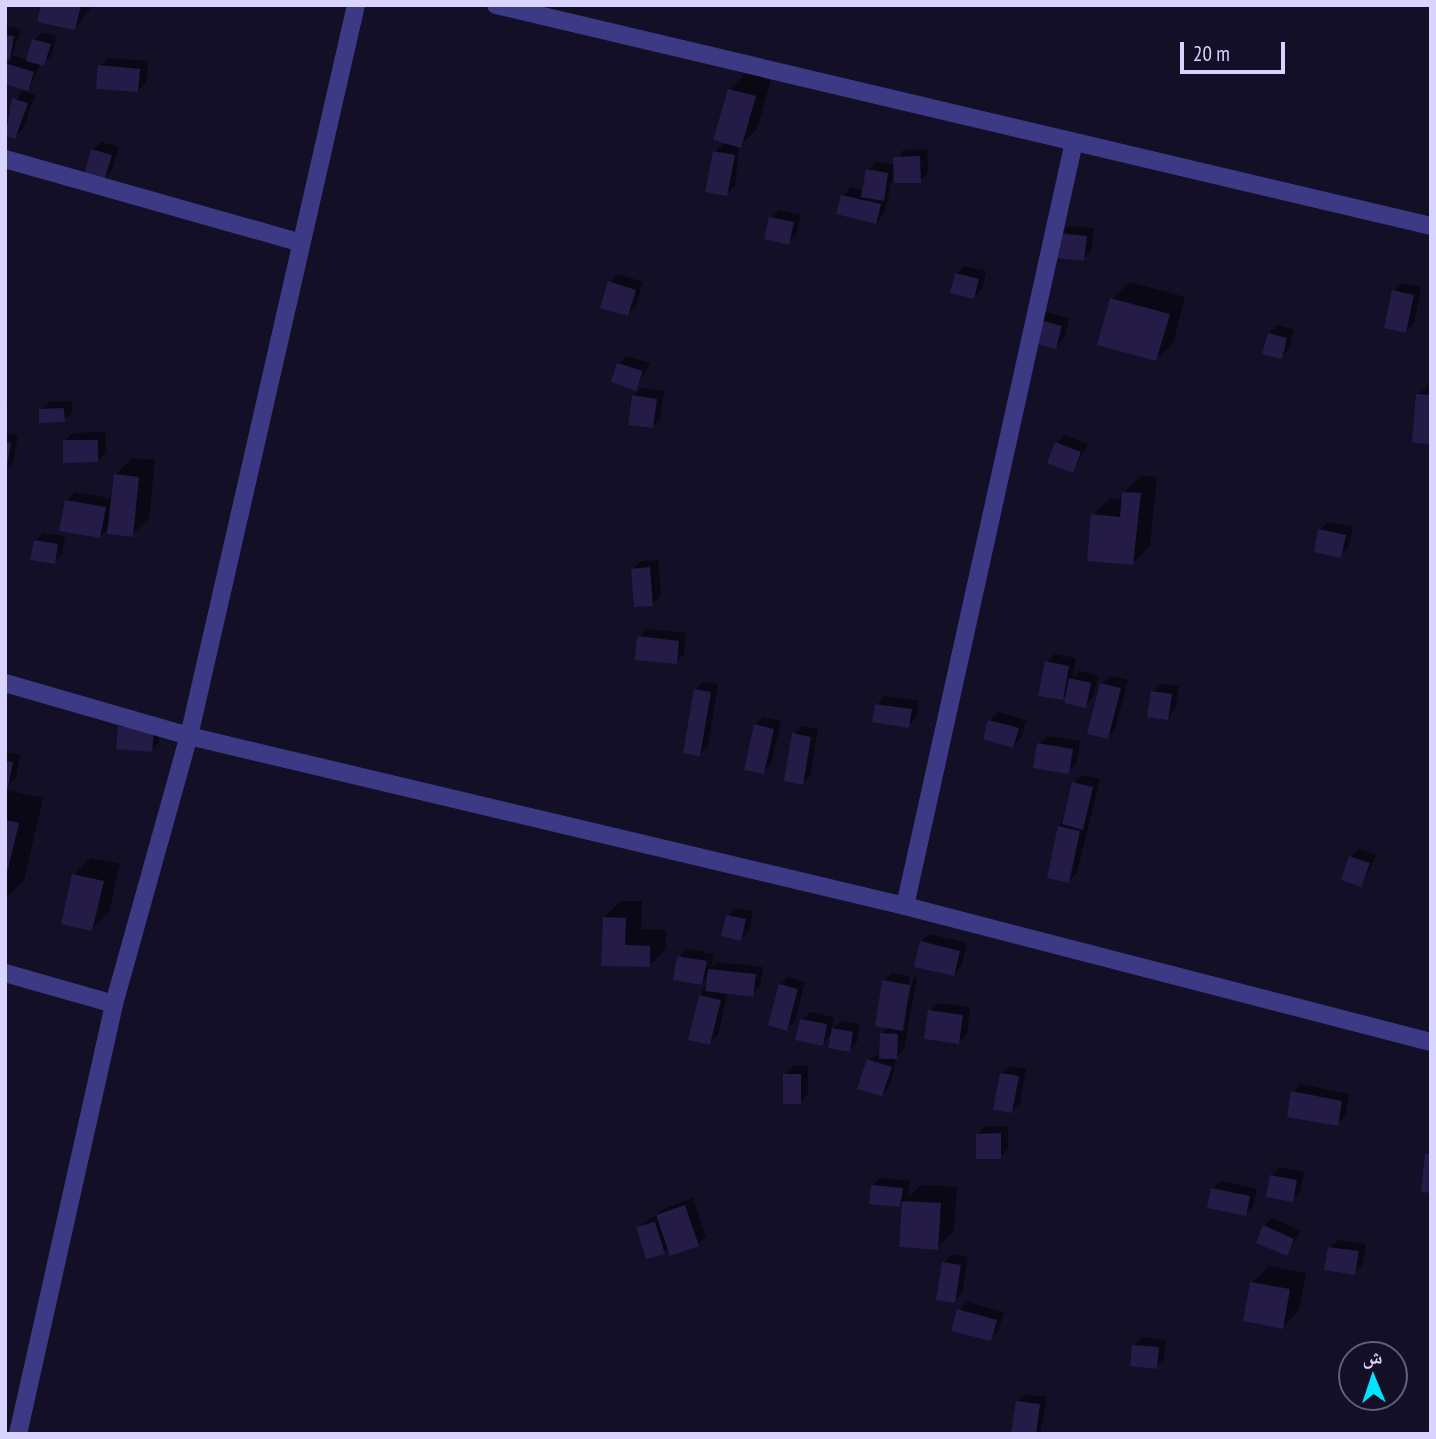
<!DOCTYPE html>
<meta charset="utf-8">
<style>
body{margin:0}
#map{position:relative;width:1436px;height:1439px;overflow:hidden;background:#130f26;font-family:"PT Sans Narrow","Noto Naskh Arabic",sans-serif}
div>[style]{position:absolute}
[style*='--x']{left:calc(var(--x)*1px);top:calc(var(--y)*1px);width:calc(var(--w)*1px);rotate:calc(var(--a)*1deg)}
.shadow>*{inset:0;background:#0007}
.building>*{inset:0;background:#241b47}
.minor>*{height:18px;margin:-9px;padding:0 9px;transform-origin:9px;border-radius:9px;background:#3d3a85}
span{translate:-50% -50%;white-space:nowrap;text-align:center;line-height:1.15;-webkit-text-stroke:5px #130f26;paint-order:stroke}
.frame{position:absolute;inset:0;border:7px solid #d9d4ff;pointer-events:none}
.north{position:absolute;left:1338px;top:1341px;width:70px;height:70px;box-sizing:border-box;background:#130f26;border:2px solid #625e7d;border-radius:50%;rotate:358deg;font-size:19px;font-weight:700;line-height:28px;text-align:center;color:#d9d4ff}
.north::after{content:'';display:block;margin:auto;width:24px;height:32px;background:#00e5ff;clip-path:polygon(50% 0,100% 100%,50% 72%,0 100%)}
.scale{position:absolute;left:1180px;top:42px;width:105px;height:32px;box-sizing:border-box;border:4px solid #d9d4ff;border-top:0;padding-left:9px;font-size:21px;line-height:24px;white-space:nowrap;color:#d9d4ff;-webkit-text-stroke:5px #130f26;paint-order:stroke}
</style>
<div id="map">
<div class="shadow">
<i style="clip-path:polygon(43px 5px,93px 5px,75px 28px)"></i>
<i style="clip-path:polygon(5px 26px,21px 29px,12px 55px,28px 60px,34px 40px,42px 32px,57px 36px,51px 56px,41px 64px,28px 89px,5px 82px,9px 58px,5px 57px)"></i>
<i style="clip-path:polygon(108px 58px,148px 61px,146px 83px,138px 91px,100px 66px)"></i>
<i style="clip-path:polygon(746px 73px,771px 80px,757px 129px,739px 147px,735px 186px,727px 194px,715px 152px,725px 142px,729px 90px)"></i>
<i style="clip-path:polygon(22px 91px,35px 95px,23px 129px,15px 137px,5px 134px,5px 122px)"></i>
<i style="clip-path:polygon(101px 142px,119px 147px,112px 171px,104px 179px,93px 150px)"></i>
<i style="clip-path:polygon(927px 149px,928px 173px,920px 181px,894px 172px,884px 214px,876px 222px,843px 195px,851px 187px,864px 191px,868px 170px,876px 162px,896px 165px,903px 150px)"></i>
<i style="clip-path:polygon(779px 210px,801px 215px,796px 235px,788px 243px,771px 218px)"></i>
<i style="clip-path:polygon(1069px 226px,1094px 228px,1091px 251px,1083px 259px,1061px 234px)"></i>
<i style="clip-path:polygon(964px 266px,986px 271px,982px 289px,974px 297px,956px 274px)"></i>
<i style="clip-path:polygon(618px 274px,643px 282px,636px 306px,628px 314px,610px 282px)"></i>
<i style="clip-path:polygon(1129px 282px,1185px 297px,1173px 343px,1156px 359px,1112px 299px)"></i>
<i style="clip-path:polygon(1402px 283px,1421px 287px,1414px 323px,1406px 331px,1394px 291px)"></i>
<i style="clip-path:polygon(1046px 312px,1069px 318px,1064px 339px,1056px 347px,1038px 320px)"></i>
<i style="clip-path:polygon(1277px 325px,1294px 330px,1289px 349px,1281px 357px,1269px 333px)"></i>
<i style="clip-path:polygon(626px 356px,650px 363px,636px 389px,618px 364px)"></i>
<i style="clip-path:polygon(1431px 382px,1431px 442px,1418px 395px)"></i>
<i style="clip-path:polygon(641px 388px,664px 391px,660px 419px,652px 427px,633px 396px)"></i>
<i style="clip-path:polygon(5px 398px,9px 399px,5px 414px)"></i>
<i style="clip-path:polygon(72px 401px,72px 412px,64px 420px,41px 410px,49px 402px)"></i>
<i style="clip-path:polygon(105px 432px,106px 453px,98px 461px,64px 441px,73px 433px)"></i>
<i style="clip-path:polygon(5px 433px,18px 435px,13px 463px,5px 470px)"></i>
<i style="clip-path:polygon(1065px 435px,1088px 444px,1073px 471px,1057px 443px)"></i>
<i style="clip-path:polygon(132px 458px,155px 460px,149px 518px,132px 535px,110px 527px,100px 537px,67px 500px,75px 492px,113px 499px,115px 475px)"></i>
<i style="clip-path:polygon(1141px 476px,1157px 477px,1150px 546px,1133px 563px,1093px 515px,1110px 498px,1123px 500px,1124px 492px)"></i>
<i style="clip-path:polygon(1328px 522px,1353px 527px,1348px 548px,1340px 556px,1320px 530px)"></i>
<i style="clip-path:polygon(43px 533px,65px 536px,62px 554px,54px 562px,35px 541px)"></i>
<i style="clip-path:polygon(658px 560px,661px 596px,652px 604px,633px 569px,641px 561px)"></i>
<i style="clip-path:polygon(647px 629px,686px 633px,684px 654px,676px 662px,639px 637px)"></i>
<i style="clip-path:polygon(1055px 654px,1076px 658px,1073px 677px,1079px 671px,1098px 676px,1093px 698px,1085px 706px,1068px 693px,1062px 698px,1047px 662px)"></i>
<i style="clip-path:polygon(1110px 676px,1128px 680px,1115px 729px,1107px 737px,1102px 684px)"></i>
<i style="clip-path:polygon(703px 682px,718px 684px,708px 746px,700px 754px,695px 690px)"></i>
<i style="clip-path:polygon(1161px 684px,1179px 686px,1175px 710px,1167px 718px,1153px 692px)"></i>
<i style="clip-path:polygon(885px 696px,919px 701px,916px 718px,908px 726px,877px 705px)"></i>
<i style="clip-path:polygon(998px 712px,1026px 720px,1021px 738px,1013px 746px,985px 738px,990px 720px)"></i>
<i style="clip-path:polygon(763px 717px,781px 721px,771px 764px,763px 772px,755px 725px)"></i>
<i style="clip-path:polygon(128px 719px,161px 723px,159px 742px,151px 750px,120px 727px)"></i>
<i style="clip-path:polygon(802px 726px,818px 729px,810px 775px,802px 783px,794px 734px)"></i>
<i style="clip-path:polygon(1047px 736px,1080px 741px,1076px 764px,1068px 772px,1039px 744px)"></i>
<i style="clip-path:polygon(5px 752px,20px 755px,16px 778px,8px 786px)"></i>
<i style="clip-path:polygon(1082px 775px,1100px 779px,1077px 873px,1069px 881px,1059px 827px,1074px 783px)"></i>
<i style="clip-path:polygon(5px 790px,43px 798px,24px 880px,5px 899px)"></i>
<i style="clip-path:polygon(1359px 849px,1377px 855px,1361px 885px,1351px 857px)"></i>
<i style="clip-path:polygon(91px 858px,120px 864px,109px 912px,92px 929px,74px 874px)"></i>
<i style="clip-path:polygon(621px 901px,642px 901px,641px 929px,666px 930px,666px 949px,649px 966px,603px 964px,604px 917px)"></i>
<i style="clip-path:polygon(735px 908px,753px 911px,749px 931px,741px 939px,727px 916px)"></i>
<i style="clip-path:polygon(929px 934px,967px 943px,961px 967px,953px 975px,921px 942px)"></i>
<i style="clip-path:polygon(687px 949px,714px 954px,711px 967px,717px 962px,763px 967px,760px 987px,752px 995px,728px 992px,718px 1035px,710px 1043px,701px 996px,708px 977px,702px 983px,679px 957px)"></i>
<i style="clip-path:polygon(892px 973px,910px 976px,903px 1022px,914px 977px,917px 977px,904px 1049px,896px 1058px,890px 1086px,882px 1094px,868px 1060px,881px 1053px,881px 1034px,889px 1026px,884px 981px)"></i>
<i style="clip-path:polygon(788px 977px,805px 982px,795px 1021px,787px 1029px,780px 985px)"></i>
<i style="clip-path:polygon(938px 1003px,970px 1007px,967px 1034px,959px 1042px,930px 1011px)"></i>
<i style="clip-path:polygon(810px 1012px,834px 1017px,832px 1030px,841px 1021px,860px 1024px,857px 1042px,849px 1050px,832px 1034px,822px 1044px,802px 1020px)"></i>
<i style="clip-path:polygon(793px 1066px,808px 1066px,808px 1094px,800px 1102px,785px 1074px)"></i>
<i style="clip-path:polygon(1009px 1066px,1026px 1069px,1020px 1103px,1012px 1111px,1001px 1074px)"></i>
<i style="clip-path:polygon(1301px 1084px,1349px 1094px,1345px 1116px,1337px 1124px,1293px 1092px)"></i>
<i style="clip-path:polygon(986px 1126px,1008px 1126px,1008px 1149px,1000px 1157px,978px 1134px)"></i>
<i style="clip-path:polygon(1280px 1167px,1304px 1172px,1300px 1192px,1292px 1200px,1272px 1175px)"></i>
<i style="clip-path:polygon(880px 1178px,910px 1181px,908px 1197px,921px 1185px,957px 1187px,954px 1231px,937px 1248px,901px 1246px,904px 1201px,900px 1205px,872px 1186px)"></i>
<i style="clip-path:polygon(1221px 1181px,1257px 1189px,1253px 1206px,1245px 1214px,1213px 1189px)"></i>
<i style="clip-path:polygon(693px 1198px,706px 1237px,698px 1245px,669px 1247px,664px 1252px,638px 1227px,666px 1208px)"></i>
<i style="clip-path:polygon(1272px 1218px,1301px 1231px,1286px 1254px,1264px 1226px)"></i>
<i style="clip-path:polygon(1338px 1240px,1366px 1244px,1362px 1265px,1354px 1273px,1330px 1248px)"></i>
<i style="clip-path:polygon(952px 1254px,968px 1257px,962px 1293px,954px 1301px,944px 1262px)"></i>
<i style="clip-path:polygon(1269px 1266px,1306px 1273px,1299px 1310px,1283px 1327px,1252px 1283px)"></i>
<i style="clip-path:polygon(967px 1302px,1004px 1312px,998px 1331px,990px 1339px,959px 1310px)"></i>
<i style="clip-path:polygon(1142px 1337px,1166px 1340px,1164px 1359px,1156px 1367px,1134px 1345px)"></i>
<i style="clip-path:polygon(1025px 1394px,1047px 1397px,1040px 1434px,1013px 1434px,1017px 1402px)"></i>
</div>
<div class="building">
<i style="clip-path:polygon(41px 5px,81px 5px,75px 30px,37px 22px)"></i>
<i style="clip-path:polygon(5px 35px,14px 36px,10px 60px,5px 59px)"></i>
<i style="clip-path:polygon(32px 39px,51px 44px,44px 66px,26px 61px)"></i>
<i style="clip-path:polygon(5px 63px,34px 72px,28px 91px,5px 84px)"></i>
<i style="clip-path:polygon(98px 65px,140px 69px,138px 92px,96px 89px)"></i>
<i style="clip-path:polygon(728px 89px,756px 96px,741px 148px,713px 140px)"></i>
<i style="clip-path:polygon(12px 98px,28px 103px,15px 139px,5px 136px)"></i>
<i style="clip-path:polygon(91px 149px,112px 155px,104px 181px,84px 175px)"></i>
<i style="clip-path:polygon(713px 151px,735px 155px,727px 196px,705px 192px)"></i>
<i style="clip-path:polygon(920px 156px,921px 183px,894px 183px,893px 157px)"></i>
<i style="clip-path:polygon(866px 169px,888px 173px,884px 201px,861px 197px)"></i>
<i style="clip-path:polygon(841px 195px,881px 204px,876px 224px,836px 214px)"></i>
<i style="clip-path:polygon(769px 217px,794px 222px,789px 245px,764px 239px)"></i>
<i style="clip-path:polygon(1059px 233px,1087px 236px,1084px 261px,1056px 258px)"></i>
<i style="clip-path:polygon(955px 273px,979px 279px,974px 299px,950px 293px)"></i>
<i style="clip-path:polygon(608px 281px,636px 290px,628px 316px,600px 308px)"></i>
<i style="clip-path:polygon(1392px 290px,1414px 295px,1406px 333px,1384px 328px)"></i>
<i style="clip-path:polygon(1110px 298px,1170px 314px,1156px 361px,1097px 345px)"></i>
<i style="clip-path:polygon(1036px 319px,1062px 326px,1056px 349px,1030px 342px)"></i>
<i style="clip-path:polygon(1268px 333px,1287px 338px,1282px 359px,1262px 354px)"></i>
<i style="clip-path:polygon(617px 363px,643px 371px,636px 391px,611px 382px)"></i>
<i style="clip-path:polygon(1416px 394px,1431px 395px,1431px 444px,1412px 443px)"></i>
<i style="clip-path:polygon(632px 395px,657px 399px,653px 428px,628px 425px)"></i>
<i style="clip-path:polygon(64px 408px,65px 422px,39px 423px,39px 409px)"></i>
<i style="clip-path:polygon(63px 440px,98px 440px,98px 462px,63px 463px)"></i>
<i style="clip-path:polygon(5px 442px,11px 443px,7px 466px,5px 465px)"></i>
<i style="clip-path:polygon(1055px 442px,1081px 452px,1073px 473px,1047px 463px)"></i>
<i style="clip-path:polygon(114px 474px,139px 477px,133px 537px,107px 534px)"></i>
<i style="clip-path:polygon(1122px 492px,1141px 493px,1133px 565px,1087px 561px,1091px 514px,1120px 517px)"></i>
<i style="clip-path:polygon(65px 500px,106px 507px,100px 538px,59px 531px)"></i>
<i style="clip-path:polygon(1318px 529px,1346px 535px,1341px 558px,1314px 552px)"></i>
<i style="clip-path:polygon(34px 540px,58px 544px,55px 564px,30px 560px)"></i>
<i style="clip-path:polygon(650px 567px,653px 606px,634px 607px,631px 569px)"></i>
<i style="clip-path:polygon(637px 636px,679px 641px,677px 664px,635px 660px)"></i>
<i style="clip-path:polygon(1045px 661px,1069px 666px,1063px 700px,1038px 696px)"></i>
<i style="clip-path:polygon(1069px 678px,1091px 683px,1086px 708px,1064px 703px)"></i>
<i style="clip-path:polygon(1100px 683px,1121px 688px,1108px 739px,1087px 734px)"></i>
<i style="clip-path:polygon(694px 689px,711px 692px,700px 756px,683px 753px)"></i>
<i style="clip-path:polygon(1151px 691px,1172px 694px,1168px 720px,1147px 717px)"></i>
<i style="clip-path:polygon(875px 704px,912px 709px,909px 728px,872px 722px)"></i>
<i style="clip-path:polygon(988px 720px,1019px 728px,1013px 748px,983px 739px)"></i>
<i style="clip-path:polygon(754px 724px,774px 729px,764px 774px,744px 770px)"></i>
<i style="clip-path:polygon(118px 726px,154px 730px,152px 752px,116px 749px)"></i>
<i style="clip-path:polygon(792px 733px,811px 737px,803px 785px,784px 781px)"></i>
<i style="clip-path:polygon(1037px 743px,1073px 749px,1069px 774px,1033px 768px)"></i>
<i style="clip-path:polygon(5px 761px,13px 762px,8px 787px,5px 787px)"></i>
<i style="clip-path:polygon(1072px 782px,1093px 787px,1083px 830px,1062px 824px)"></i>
<i style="clip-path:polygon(5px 820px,19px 823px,6px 877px,5px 876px)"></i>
<i style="clip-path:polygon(1058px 826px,1080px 831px,1069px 883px,1047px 878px)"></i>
<i style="clip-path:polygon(1349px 856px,1370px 863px,1361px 887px,1341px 880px)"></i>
<i style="clip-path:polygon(72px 874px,104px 881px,92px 931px,61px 924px)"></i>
<i style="clip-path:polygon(726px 915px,746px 919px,741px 941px,721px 936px)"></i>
<i style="clip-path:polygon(603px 917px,626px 918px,625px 945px,650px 946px,650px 967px,601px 966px)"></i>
<i style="clip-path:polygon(920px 941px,960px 951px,954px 976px,914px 967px)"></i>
<i style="clip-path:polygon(677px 956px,707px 961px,702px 985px,673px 980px)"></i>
<i style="clip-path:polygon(708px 969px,756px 974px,753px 997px,705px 991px)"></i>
<i style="clip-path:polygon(882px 980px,910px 985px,903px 1031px,875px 1026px)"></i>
<i style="clip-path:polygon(779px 984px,798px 989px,787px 1031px,768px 1025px)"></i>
<i style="clip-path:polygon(699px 995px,721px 1000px,710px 1045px,688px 1040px)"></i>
<i style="clip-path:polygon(928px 1010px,963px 1015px,959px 1044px,924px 1039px)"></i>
<i style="clip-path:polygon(800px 1019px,827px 1024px,823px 1046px,795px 1040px)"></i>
<i style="clip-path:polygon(832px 1028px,853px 1032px,850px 1052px,828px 1048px)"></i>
<i style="clip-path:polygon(880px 1033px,898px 1034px,897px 1059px,879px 1059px)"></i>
<i style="clip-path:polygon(867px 1059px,892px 1067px,882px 1096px,857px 1089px)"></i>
<i style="clip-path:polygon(1000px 1073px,1019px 1076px,1012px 1113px,993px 1110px)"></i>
<i style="clip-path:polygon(783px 1074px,801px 1074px,801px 1104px,783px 1104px)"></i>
<i style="clip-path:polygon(1291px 1091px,1342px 1101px,1338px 1126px,1287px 1117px)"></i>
<i style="clip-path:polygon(1001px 1133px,1001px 1159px,976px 1159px,976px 1134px)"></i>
<i style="clip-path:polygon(1425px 1154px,1431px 1154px,1431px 1193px,1421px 1192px)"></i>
<i style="clip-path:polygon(1270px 1175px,1297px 1180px,1293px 1202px,1266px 1197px)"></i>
<i style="clip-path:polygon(871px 1185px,903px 1188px,900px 1207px,869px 1204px)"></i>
<i style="clip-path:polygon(1211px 1188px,1250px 1196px,1246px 1216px,1207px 1208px)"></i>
<i style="clip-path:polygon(902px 1201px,941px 1203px,938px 1250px,899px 1247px)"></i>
<i style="clip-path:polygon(685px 1205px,699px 1246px,670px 1256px,656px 1215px)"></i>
<i style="clip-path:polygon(655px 1222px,665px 1254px,646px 1259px,636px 1227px)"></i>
<i style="clip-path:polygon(1263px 1225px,1294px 1239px,1287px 1256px,1256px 1243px)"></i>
<i style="clip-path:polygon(1328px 1247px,1359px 1251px,1355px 1275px,1324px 1270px)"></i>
<i style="clip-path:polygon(942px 1262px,961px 1265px,955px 1303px,936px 1300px)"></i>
<i style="clip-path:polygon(1250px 1282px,1290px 1289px,1283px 1329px,1243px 1321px)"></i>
<i style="clip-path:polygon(957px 1309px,997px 1320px,991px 1341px,951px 1331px)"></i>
<i style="clip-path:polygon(1132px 1345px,1159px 1347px,1157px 1369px,1130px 1366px)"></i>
<i style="clip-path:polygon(1016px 1401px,1040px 1404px,1036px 1434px,1011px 1434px)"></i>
</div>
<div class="minor">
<i style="--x:496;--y:5;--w:961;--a:13.3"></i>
<i style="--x:5;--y:159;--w:305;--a:15.8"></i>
<i style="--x:5;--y:683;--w:191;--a:16.1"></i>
<i style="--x:189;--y:736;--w:736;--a:13.36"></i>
<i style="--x:905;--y:906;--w:543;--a:14.5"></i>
<i style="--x:905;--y:906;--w:782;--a:-77.53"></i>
<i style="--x:5;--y:973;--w:113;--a:15.9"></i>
<i style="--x:18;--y:1434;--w:441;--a:-77.4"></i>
<i style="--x:114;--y:1004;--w:278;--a:-74.4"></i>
<i style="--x:189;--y:736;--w:750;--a:-77.13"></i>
</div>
<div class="frame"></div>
<div class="north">ش</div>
<div class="scale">20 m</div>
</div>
